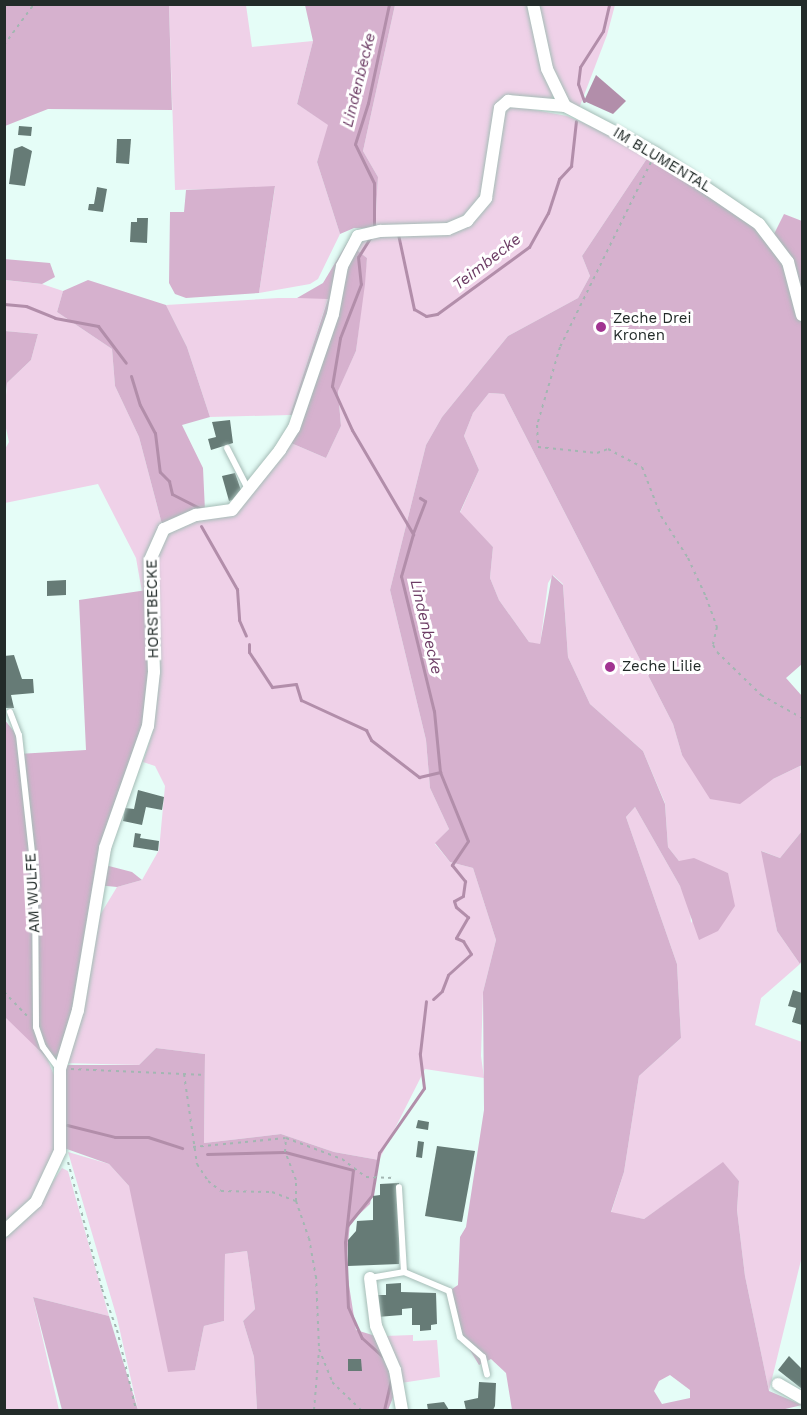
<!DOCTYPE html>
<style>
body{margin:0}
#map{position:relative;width:807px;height:1415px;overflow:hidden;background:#e5fdf7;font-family:"Work Sans",sans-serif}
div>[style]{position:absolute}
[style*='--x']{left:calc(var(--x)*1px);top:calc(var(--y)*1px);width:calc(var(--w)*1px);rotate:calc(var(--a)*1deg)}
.green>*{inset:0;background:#efd1e8}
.forest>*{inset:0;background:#d6b1ce}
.water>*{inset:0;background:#b28eaa}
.stream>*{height:3px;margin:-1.5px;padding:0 1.5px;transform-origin:1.5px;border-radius:1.5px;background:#b28eaa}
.building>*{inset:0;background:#667b76}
.path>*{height:2px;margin-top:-1px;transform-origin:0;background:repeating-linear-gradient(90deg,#a3b6b2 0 3px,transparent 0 7.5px)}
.roads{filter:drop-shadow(0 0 2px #a5bcb6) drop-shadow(0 0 2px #a5bcb6)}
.lane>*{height:6px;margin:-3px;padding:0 3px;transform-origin:3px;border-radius:3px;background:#fff}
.street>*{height:12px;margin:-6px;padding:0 6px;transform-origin:6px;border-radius:6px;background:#fff}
.dots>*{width:16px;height:16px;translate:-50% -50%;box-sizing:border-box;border:3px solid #fff;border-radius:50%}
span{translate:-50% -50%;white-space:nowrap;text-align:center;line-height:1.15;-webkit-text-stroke:6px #fff;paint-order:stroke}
.street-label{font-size:15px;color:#222b29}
.poi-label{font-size:15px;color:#222b29}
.left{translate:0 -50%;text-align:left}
.water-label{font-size:16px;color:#6d3d65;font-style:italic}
.frame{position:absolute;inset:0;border:6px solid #222b29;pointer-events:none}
</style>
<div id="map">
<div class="green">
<i style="clip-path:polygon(169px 5px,246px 5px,252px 47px,313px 41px,297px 104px,329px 125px,317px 162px,340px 234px,318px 279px,310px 284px,259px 293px,275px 187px,175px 190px)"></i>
<i style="clip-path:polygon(395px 5px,529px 5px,553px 94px,552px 100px,544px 104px,506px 98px,498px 104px,484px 196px,477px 209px,448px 227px,449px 231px,469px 223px,487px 202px,500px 113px,508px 105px,567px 116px,635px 144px,650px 154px,582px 256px,590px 276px,578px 298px,508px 336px,442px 417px,426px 445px,390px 590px,426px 740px,430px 788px,449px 829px,435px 844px,450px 862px,473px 868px,496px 940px,483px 992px,481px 1056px,484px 1078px,425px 1069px,379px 1160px,334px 1152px,281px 1134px,204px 1143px,205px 1054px,156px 1048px,139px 1065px,64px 1063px,79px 1022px,100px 915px,117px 887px,142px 880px,159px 850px,165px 786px,155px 766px,143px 762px,153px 731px,161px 650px,153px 559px,166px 531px,197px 517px,233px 512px,291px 443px,326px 458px,341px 426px,338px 390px,356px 351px,367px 258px,353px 247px,355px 242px,378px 233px,437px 233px,438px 228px,375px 229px,378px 177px,363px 151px)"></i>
<i style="clip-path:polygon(536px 5px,615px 5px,607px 35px,578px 111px,559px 93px)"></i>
<i style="clip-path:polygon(4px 280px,42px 284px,63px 291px,57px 312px,112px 349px,115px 386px,139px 437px,163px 528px,147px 590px,142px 592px,136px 558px,98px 484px,5px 503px,5px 449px,9px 442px,4px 419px,7px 383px,31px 360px,38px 334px,5px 331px)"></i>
<i style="clip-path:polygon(278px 298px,328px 298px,290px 415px,210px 417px,187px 347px,166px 305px)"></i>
<i style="clip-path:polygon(489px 393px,504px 394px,673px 724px,682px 755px,773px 779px,800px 766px,802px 831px,780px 858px,762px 851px,777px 931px,800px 964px,761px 998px,755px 1025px,802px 1042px,802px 1256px,769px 1391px,745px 1276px,737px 1210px,739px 1181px,723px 1163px,644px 1219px,611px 1213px,624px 1172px,639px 1076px,681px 1038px,677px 964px,626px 817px,635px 807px,680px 886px,690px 909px,691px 923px,728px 873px,679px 861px,668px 847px,665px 803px,643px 751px,590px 704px,568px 657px,563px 584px,553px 575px,548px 583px,540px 645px,529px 642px,499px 600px,490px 578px,493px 547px,460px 513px,479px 470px,464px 436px,473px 413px)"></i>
<i style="clip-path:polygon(5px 1014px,47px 1058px,57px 1083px,56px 1150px,45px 1182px,5px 1229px)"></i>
<i style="clip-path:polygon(68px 1152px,109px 1164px,129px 1186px,195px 1370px,204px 1326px,224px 1321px,225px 1254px,247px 1251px,255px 1309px,243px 1321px,254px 1357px,257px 1410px,138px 1410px,117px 1318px)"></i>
<i style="clip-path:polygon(62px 1168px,68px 1171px,109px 1316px,33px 1297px,59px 1410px,5px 1410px,5px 1239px,38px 1204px)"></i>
<i style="clip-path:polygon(413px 1335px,413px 1341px,437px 1340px,440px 1377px,401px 1383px,385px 1336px)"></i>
</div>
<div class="forest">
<i style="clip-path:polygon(5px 4px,169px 5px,172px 110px,48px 109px,5px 126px)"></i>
<i style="clip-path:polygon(305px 5px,395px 5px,363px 151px,378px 177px,375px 229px,354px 228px,340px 234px,317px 162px,328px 125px,297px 104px,313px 41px)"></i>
<i style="clip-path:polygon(evenodd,650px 154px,739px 214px,770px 242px,784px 214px,802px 221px,802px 664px,786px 678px,802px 696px,802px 765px,773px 779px,740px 804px,710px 799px,682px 755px,673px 724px,504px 394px,489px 393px,473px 413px,464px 436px,479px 470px,460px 512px,493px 547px,490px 578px,499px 600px,529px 642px,540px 644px,552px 575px,563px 585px,568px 657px,590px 704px,643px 751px,665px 804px,668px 847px,679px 861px,694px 858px,728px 873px,735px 906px,718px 931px,699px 940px,680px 886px,635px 807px,626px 817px,677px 964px,681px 1038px,639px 1076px,624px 1172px,611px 1212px,644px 1219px,723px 1162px,739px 1181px,737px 1210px,745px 1276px,769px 1391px,802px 1405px,781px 1410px,512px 1410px,506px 1373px,491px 1359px,479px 1365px,465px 1342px,449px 1291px,458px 1285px,460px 1237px,466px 1227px,484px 1110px,483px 992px,496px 940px,473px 868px,450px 862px,435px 843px,449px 829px,430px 788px,426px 740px,390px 590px,426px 445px,442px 417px,508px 336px,578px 298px,590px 276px,582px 256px,650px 154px,670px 1375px,690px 1390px,690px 1398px,662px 1404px,654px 1391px,659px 1381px,670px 1375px)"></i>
<i style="clip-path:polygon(275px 186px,259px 293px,186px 298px,175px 294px,169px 283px,170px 212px,184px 212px,186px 190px)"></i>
<i style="clip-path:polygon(350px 238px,353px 247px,367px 258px,365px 284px,356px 351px,338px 391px,341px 426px,326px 458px,291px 443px,298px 415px,290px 415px,328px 299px,297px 298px,323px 283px)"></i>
<i style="clip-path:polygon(4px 259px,50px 263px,55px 277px,42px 284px,5px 280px)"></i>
<i style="clip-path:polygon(88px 280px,166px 305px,187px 347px,210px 417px,182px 425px,203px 468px,205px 511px,163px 528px,139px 437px,115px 386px,112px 349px,57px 312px,63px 291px)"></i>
<i style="clip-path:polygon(5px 331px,38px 334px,31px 360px,7px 383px,5px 399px)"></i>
<i style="clip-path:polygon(147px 590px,151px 672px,145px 725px,105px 865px,132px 872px,142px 880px,117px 887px,97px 885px,70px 1031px,58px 1062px,47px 1058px,5px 1017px,4px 719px,16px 734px,18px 754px,86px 750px,79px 600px)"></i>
<i style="clip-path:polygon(802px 831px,802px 960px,800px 964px,777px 931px,761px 851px,780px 858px)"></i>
<i style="clip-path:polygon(156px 1048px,205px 1054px,204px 1143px,281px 1134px,334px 1152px,379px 1160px,370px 1204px,350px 1223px,346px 1266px,356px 1330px,379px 1337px,396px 1390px,388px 1410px,257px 1410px,254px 1357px,243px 1321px,255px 1309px,247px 1251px,225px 1254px,224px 1321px,204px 1326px,195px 1370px,168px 1372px,129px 1186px,109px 1164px,64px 1148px,65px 1065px,139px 1065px)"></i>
<i style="clip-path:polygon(33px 1297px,109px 1316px,138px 1410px,62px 1410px)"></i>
</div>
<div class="water">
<i style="clip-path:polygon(596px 75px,626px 101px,613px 114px,584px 101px)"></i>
</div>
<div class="stream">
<i style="--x:584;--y:101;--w:18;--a:-109"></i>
<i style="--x:578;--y:84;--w:17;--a:-83"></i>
<i style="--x:580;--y:67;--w:43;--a:-57.4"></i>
<i style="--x:603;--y:31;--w:28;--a:-77"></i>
<i style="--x:374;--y:228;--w:45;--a:-90"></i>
<i style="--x:374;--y:183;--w:43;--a:-116"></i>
<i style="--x:355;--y:144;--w:43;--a:-72.4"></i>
<i style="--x:368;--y:103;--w:101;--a:-78"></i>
<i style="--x:398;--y:234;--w:77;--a:78"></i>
<i style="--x:414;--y:309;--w:14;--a:30"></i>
<i style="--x:426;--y:316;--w:11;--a:-10"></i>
<i style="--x:437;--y:314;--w:114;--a:-36.1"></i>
<i style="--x:529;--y:247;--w:39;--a:-61"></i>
<i style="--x:548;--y:213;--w:36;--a:-72"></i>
<i style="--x:559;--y:179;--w:18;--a:-47"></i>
<i style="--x:571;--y:166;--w:45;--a:-83.7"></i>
<i style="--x:370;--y:238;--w:22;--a:122"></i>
<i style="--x:358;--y:257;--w:27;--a:84"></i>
<i style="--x:361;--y:284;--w:58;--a:111.3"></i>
<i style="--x:340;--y:338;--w:49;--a:99.5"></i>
<i style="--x:332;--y:386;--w:48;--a:65.6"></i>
<i style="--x:352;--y:430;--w:121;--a:59.6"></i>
<i style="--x:413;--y:534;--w:44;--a:105.9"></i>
<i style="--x:401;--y:576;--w:139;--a:76.3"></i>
<i style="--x:434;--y:711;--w:61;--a:84.4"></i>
<i style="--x:440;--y:772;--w:74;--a:67.9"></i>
<i style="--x:468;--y:841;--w:29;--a:124"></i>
<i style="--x:452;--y:865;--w:21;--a:51"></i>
<i style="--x:465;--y:881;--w:15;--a:98"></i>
<i style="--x:463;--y:896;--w:10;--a:151"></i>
<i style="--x:454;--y:901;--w:6;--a:72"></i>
<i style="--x:456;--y:907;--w:16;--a:40"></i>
<i style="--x:468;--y:917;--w:24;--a:120"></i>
<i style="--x:456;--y:938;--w:8;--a:23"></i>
<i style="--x:463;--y:941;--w:15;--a:58"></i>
<i style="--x:471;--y:954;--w:31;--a:138"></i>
<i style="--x:448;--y:975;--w:17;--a:111"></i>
<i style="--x:442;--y:991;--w:12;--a:138"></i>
<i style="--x:4;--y:304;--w:22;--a:5"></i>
<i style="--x:26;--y:306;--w:31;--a:22"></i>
<i style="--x:55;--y:318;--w:44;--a:10.5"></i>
<i style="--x:98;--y:326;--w:46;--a:52.9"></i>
<i style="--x:131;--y:376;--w:30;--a:73"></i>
<i style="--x:140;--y:405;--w:32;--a:62"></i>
<i style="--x:155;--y:433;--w:39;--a:83"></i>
<i style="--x:160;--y:472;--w:13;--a:45"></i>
<i style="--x:169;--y:481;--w:13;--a:77"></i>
<i style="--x:172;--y:494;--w:33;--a:27"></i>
<i style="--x:201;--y:526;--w:73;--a:60.3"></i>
<i style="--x:237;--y:589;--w:31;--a:86"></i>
<i style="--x:239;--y:620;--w:17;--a:66"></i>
<i style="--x:413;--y:533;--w:34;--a:-69"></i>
<i style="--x:425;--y:501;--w:6;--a:-149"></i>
<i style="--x:249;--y:644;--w:8;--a:90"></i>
<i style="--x:249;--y:652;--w:42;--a:56.7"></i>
<i style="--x:272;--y:687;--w:24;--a:-7"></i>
<i style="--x:296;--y:684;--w:17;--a:73"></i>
<i style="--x:301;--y:700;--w:72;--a:24.8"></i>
<i style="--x:366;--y:730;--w:11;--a:63"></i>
<i style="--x:371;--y:740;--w:61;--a:37.6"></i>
<i style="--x:419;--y:777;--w:22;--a:-13"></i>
<i style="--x:67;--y:1125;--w:49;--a:14"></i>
<i style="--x:115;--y:1137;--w:33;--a:0"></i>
<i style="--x:148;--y:1137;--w:36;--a:18"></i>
<i style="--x:207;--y:1154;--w:78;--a:-1.5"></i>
<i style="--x:285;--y:1152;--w:70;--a:14.8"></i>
<i style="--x:353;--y:1170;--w:72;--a:96.3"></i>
<i style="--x:345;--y:1242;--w:65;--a:87.4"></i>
<i style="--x:348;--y:1307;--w:34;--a:66"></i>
<i style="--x:362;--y:1338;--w:28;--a:42"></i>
<i style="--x:347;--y:1226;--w:40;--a:-51"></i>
<i style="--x:372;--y:1195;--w:43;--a:-80.5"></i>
<i style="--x:379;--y:1153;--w:79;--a:-55.3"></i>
<i style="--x:424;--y:1088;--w:35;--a:-97"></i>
<i style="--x:420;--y:1053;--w:52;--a:-83.4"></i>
<i style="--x:384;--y:1410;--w:31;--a:-77"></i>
</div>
<div class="building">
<i style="clip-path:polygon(19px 126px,32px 127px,31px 136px,18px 135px)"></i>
<i style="clip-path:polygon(117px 139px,131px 139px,129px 164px,116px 163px)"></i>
<i style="clip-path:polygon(22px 146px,32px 151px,25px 186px,9px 184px,14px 149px)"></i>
<i style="clip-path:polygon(97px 187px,107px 189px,103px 212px,88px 210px,89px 204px,94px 204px)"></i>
<i style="clip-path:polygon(137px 218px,148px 218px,147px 243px,130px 242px,131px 222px,137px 222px)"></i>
<i style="clip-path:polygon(230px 420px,233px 443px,211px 450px,208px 439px,216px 437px,212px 422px)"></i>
<i style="clip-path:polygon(235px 473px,243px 496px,229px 501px,222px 476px)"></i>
<i style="clip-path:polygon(66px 580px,66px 595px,47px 596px,47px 581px)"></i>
<i style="clip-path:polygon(14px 655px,22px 679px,33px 679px,34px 693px,11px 695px,14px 708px,5px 708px,4px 656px)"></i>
<i style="clip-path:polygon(138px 790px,164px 797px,162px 810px,146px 807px,142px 825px,123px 821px,125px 808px,134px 809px)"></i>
<i style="clip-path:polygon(135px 833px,141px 834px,140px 838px,159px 841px,158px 851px,133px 847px)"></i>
<i style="clip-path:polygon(793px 990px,802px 993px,802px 1025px,792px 1022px,796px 1008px,788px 1006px)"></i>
<i style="clip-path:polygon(418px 1120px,429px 1122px,428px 1130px,416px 1128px)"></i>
<i style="clip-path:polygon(418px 1141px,424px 1142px,422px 1158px,416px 1157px)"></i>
<i style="clip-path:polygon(437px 1146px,475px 1151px,462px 1222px,425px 1216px)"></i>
<i style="clip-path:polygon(399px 1183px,399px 1264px,348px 1266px,348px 1240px,356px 1231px,357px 1221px,373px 1220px,373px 1196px,380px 1195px,380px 1184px)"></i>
<i style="clip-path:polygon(401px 1283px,401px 1292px,436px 1293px,437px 1324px,431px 1325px,431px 1330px,420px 1331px,420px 1325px,412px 1325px,412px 1308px,402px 1309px,402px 1315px,377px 1317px,376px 1295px,386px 1295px,386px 1284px)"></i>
<i style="clip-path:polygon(789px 1356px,802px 1369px,802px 1389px,778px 1370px)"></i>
<i style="clip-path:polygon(348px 1359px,361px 1359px,362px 1371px,348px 1371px)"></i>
<i style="clip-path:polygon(479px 1382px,496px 1383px,495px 1406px,493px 1410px,466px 1410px,464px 1401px,478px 1398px)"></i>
<i style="clip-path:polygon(444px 1402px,449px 1410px,428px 1410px,427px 1404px)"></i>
</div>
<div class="path">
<i style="--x:4;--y:45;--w:51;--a:-53.8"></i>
<i style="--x:651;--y:162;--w:206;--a:116.2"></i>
<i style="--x:560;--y:347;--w:81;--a:106.4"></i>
<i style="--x:537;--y:425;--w:22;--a:87"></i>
<i style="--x:538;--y:447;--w:59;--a:5.8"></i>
<i style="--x:597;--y:453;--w:12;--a:-20"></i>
<i style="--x:608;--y:449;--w:38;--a:28"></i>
<i style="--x:642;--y:467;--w:53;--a:68.8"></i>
<i style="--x:661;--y:516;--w:50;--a:57.3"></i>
<i style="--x:688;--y:558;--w:43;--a:65.2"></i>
<i style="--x:706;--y:597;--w:32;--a:70"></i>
<i style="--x:717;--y:627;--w:18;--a:103"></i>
<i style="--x:713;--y:645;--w:8;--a:60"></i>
<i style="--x:717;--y:652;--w:62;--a:44.3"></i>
<i style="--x:761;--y:695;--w:47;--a:29.3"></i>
<i style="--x:4;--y:992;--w:33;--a:46"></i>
<i style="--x:71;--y:1069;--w:135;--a:2.5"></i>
<i style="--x:184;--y:1074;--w:91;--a:81.8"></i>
<i style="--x:197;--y:1164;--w:20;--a:57"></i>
<i style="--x:208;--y:1181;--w:16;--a:38"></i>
<i style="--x:221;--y:1191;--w:51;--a:1.1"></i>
<i style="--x:272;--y:1192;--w:26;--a:21"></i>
<i style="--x:296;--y:1201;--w:21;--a:-90"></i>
<i style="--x:296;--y:1180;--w:30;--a:-111"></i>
<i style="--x:285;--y:1152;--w:14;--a:-86"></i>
<i style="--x:193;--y:1147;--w:93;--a:-5.5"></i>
<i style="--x:286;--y:1138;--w:60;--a:20.6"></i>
<i style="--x:342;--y:1159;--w:30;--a:37"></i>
<i style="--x:366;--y:1177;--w:29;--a:2"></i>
<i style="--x:68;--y:1162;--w:131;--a:75"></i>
<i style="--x:102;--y:1289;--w:44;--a:69.9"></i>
<i style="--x:117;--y:1330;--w:82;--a:76.6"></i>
<i style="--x:296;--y:1201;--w:39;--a:71"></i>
<i style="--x:309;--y:1238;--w:39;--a:80"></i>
<i style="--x:316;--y:1276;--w:73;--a:87.6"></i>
<i style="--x:319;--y:1349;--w:35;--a:68"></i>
<i style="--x:332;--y:1382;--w:40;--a:44"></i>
<i style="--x:314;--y:1410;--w:59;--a:-85.2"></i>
</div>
<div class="roads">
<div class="lane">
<i style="--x:227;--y:448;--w:48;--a:62.9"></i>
<i style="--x:10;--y:712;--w:25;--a:69"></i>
<i style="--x:19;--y:735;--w:147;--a:83.7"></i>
<i style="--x:35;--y:881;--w:146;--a:89.6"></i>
<i style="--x:36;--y:1027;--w:21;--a:71"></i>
<i style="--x:43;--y:1047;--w:27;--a:54"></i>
<i style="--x:404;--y:1272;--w:49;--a:22.9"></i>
<i style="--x:449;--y:1291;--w:47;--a:76.6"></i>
<i style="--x:460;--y:1337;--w:30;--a:41"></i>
<i style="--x:483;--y:1357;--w:18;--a:77"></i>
<i style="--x:370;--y:1278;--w:35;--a:-10"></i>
<i style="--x:404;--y:1272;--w:85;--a:-93.4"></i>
</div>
<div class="street">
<i style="--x:533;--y:4;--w:66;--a:77.8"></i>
<i style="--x:547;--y:69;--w:41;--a:64.1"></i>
<i style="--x:565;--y:106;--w:102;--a:27.6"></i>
<i style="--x:655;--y:153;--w:126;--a:34.3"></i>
<i style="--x:759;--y:224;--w:48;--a:52.7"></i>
<i style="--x:788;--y:262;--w:55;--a:75.2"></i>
<i style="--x:4;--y:1231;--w:43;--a:-42.2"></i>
<i style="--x:36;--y:1202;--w:56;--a:-64.8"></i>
<i style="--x:60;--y:1151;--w:82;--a:-90"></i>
<i style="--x:60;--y:1069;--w:62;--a:-73"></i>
<i style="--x:78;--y:1010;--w:164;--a:-80.5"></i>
<i style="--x:105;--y:848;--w:129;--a:-70.6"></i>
<i style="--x:148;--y:726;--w:54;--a:-83.7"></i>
<i style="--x:154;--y:672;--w:112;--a:-92"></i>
<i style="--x:150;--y:560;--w:34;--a:-66"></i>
<i style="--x:164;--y:529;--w:35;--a:-24"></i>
<i style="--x:196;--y:515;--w:36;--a:-8"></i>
<i style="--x:232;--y:510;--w:77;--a:-51.3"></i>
<i style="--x:280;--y:450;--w:26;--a:-58"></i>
<i style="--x:294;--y:428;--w:120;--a:-71.1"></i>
<i style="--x:333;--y:314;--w:49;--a:-79.4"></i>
<i style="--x:342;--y:266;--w:34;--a:-62"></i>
<i style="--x:358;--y:236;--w:23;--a:-13"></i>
<i style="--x:380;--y:231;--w:68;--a:-1.7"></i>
<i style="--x:448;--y:229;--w:21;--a:-23"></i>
<i style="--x:467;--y:221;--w:30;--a:-50"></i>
<i style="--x:486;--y:198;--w:91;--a:-81.2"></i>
<i style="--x:500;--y:108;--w:11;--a:-41"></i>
<i style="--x:508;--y:101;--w:57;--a:5"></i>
<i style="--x:370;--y:1278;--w:48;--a:82.9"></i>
<i style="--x:376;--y:1326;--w:48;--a:66.6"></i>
<i style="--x:395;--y:1370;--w:41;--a:80.1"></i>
<i style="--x:778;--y:1384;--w:28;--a:30"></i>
</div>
</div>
<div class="dots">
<i style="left:601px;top:327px;background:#a13391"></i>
<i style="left:610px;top:667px;background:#a13391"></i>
</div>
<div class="street-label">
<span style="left:662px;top:160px;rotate:31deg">IM BLUMENTAL</span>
<span style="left:153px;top:609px;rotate:-91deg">HORSTBECKE</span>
<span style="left:33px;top:893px;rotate:-93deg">AM WULFE</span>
</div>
<div class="poi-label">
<span class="left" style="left:613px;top:327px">Zeche Drei<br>Kronen</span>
<span class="left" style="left:622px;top:667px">Zeche Lilie</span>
</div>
<div class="water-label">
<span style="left:359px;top:80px;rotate:-76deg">Lindenbecke</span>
<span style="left:487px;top:262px;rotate:-38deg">Teimbecke</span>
<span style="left:426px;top:627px;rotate:77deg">Lindenbecke</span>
</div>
<div class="frame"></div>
</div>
